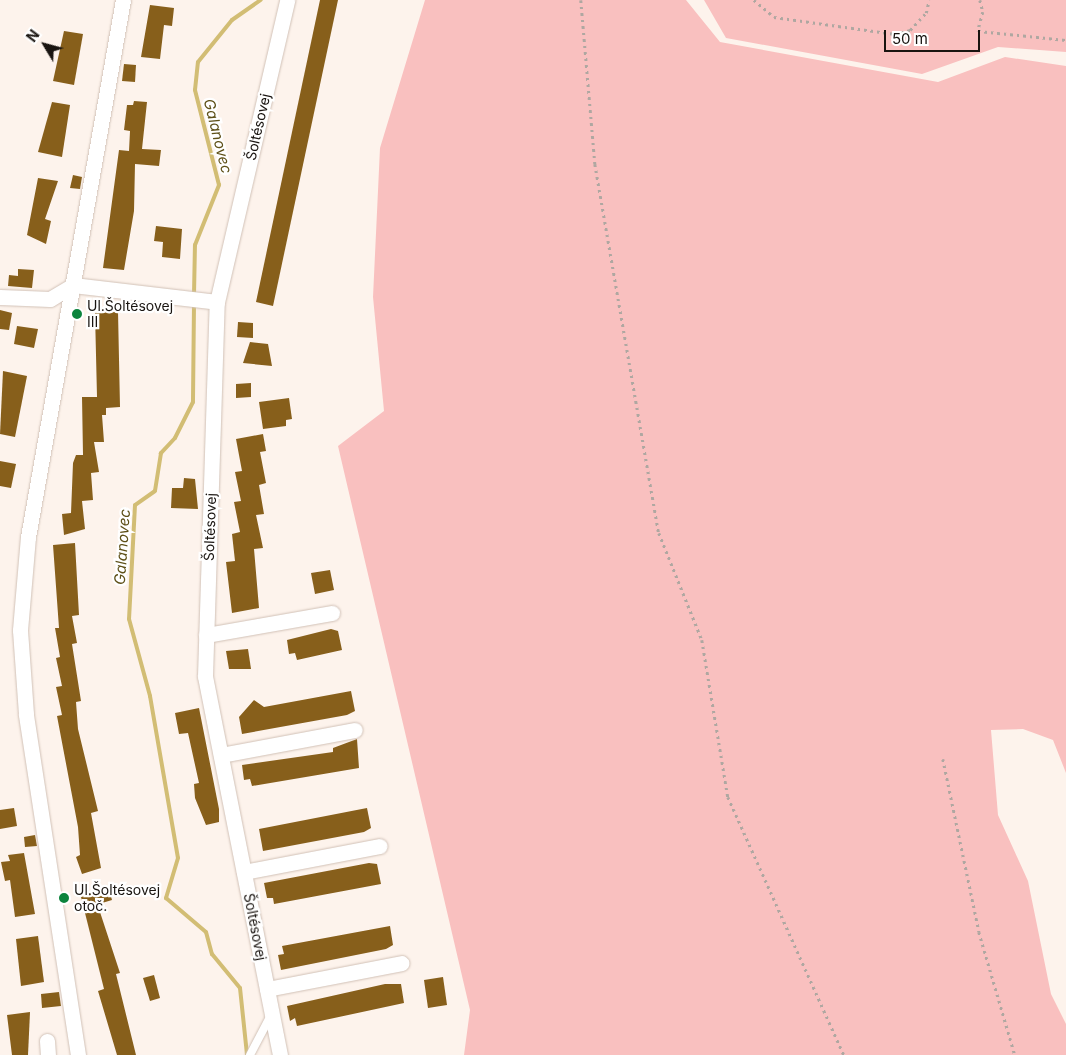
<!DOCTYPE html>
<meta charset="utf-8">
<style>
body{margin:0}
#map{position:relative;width:1066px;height:1055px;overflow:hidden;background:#fdf3ec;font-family:Inter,sans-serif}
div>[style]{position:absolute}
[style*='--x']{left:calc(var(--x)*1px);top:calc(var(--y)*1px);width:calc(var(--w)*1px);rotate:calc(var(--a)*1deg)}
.green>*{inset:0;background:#f9c0bf}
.stream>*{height:4px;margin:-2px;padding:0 2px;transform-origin:2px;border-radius:2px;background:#d2bd74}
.building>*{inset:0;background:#875f1b}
.path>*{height:2.5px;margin-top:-1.25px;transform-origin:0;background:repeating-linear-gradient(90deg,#afa7a1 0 2.5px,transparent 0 6.5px)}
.roads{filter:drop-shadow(0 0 1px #d1c1b6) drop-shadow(0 0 1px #d1c1b6)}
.lane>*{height:8px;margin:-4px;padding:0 4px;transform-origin:4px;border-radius:4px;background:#fff}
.street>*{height:15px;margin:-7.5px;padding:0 7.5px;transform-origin:7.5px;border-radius:7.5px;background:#fff}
.dots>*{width:14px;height:14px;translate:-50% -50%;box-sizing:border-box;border:2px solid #fff;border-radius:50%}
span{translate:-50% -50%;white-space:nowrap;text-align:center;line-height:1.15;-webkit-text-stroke:4.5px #fff;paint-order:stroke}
.street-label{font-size:14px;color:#191410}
.poi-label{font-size:14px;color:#191410}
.left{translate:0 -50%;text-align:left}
.water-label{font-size:15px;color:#5e5018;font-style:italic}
.north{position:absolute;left:20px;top:20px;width:50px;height:50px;-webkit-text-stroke:4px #fff;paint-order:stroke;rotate:307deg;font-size:14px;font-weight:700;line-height:20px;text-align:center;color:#191410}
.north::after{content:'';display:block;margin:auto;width:18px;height:22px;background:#191410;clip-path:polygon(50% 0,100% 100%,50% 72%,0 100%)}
.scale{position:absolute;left:884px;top:30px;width:96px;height:22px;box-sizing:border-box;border:2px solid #191410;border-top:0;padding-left:6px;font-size:15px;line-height:18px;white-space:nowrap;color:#191410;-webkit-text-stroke:4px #fff;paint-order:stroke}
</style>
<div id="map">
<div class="green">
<i style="clip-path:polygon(425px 0,686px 0,720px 42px,938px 82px,1005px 57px,1066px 66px,1066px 773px,1053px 740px,1023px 729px,991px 730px,998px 815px,1028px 881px,1051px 994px,1066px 1024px,1066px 1055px,464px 1055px,470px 1010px,338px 446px,384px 411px,373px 297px,380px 148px)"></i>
<i style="clip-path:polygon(704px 0,1066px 0,1066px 52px,998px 47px,922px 74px,726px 38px)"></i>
</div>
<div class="stream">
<i style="--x:194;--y:295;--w:50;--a:-88.9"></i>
<i style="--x:195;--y:245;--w:65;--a:-68.2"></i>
<i style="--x:219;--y:185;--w:98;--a:-104.2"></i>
<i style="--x:195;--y:90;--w:28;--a:-84"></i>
<i style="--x:198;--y:62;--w:54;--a:-51"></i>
<i style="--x:232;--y:20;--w:35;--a:-35"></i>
<i style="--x:194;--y:304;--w:98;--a:90.6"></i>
<i style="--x:193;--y:402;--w:40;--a:116.6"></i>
<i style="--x:175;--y:438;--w:21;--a:133"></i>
<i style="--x:161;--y:453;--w:38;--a:99"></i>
<i style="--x:155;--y:491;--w:24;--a:145"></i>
<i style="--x:135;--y:505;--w:114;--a:93"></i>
<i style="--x:129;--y:619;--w:80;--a:74.7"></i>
<i style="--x:150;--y:696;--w:164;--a:80.2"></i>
<i style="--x:178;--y:858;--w:42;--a:106.7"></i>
<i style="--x:166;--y:898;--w:52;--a:40.4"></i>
<i style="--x:206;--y:932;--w:23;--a:75"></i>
<i style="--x:212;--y:954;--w:44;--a:50.5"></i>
<i style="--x:240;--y:988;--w:67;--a:84"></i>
</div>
<div class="building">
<i style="clip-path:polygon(320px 0,338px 0,273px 306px,256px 302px)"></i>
<i style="clip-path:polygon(150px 5px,174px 8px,172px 26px,164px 25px,160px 59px,141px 57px)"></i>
<i style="clip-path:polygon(64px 31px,83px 34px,74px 85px,53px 81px)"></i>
<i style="clip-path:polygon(124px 64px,136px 65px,135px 82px,122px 81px)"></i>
<i style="clip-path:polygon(134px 101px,147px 102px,142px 149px,161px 150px,159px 166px,135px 164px,134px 211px,124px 270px,103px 268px,119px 150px,129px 151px,130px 131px,124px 130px,127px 105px,133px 105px)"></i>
<i style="clip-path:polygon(52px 102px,70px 105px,62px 157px,38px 152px)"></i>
<i style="clip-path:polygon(73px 175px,82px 177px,80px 189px,70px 188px)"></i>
<i style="clip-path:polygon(38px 178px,58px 181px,45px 219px,51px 221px,46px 244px,27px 235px)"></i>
<i style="clip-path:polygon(156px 226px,182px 229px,180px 259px,162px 257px,163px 242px,154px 241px)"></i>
<i style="clip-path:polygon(18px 269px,34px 270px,32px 288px,8px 286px,9px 275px,18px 276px)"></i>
<i style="clip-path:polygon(0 310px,12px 313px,9px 330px,0 329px)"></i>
<i style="clip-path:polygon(118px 311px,120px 407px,106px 408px,106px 415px,102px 415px,104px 442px,94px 442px,99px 472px,91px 473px,93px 500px,82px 501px,85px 529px,64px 535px,62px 514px,71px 513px,73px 463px,76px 455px,83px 455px,82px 397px,97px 397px,95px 313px)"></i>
<i style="clip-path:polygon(238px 322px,253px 323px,253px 338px,237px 337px)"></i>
<i style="clip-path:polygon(17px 326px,38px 329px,34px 348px,14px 344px)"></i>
<i style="clip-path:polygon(250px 342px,268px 344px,272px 366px,243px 363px)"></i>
<i style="clip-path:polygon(3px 371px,27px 376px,15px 437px,0 434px)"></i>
<i style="clip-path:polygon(251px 383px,251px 397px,236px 398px,236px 384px)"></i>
<i style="clip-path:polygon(289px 398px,292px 419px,286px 420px,286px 426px,263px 429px,259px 402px)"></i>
<i style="clip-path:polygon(263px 434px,266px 451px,260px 452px,266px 483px,259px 485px,264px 514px,256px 515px,263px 548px,254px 549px,259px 608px,232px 613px,226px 562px,235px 561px,232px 534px,240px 532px,234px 502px,241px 501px,235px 472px,242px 471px,236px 439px)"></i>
<i style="clip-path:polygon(0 461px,16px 464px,11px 488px,0 486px)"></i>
<i style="clip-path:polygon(184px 478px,195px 479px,198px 509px,171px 508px,172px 488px,183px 488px)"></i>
<i style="clip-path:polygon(75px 543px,79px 615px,72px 616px,77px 643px,72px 644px,81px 701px,76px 702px,78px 729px,98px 811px,91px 813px,101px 868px,82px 874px,76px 857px,80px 855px,78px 827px,57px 716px,62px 715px,56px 687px,62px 686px,56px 658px,60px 657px,55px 628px,59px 628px,53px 545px)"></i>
<i style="clip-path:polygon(330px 570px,334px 590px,315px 594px,311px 573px)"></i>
<i style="clip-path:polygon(331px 629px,338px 631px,342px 650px,297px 660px,295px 653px,289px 654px,287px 640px)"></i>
<i style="clip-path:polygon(248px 649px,251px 669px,229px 669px,226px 651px)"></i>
<i style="clip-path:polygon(351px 691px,355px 711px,347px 715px,242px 734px,239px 717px,254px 700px,264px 707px)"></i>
<i style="clip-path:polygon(199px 708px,219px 809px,219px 822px,206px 825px,195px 798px,194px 784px,199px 783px,188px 733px,179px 734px,175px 713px)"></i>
<i style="clip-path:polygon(357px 739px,359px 768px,252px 786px,250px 779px,244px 780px,242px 765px,333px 752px,333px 748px)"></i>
<i style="clip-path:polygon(14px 808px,17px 826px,0 829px,0 810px)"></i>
<i style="clip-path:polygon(367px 808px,371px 828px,364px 832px,263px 851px,259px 829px)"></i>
<i style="clip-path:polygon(35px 835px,37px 846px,25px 847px,24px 837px)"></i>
<i style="clip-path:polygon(24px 853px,35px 914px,15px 917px,10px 880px,5px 881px,1px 862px,10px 861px,8px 855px)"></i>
<i style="clip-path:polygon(369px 863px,377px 864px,381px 884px,274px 904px,273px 898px,267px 898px,264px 883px)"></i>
<i style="clip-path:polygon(109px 889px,112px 900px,102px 903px,99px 909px,120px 973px,116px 974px,136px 1055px,117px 1055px,98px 991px,104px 989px,81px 897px)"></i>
<i style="clip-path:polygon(390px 926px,393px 945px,386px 949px,281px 970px,278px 955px,284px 954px,282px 946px)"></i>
<i style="clip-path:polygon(38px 936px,44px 982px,21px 986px,16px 939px)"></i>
<i style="clip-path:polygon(154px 975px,160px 998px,150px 1001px,143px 978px)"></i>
<i style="clip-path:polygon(443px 977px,447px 1005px,428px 1008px,424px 980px)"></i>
<i style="clip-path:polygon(385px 984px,401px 984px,404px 1003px,297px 1026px,295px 1018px,290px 1021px,287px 1006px)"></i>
<i style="clip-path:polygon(59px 992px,61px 1006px,42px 1008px,41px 994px)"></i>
<i style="clip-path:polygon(30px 1012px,28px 1055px,12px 1055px,7px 1015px)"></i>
</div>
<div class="path">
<i style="--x:581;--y:0;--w:165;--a:85.1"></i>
<i style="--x:595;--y:164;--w:375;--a:80.2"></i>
<i style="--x:659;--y:533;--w:115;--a:68.1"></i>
<i style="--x:702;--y:640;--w:159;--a:80.6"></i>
<i style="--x:728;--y:797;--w:283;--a:65.8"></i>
<i style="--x:754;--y:0;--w:26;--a:40"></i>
<i style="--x:774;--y:17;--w:122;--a:8"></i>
<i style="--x:895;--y:34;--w:16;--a:-15"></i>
<i style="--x:910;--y:30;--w:23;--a:-47"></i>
<i style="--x:926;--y:13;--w:13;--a:-77"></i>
<i style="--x:980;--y:0;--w:12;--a:76"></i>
<i style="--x:983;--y:12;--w:20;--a:105"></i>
<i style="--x:978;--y:31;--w:88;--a:5.8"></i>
<i style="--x:943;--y:759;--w:177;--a:78.2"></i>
<i style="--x:979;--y:932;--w:128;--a:73.7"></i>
</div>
<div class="roads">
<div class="lane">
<i style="--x:250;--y:1055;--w:43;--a:-62.2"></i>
</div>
<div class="street">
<i style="--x:0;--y:297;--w:50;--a:2.3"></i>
<i style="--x:50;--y:299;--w:27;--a:-31"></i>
<i style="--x:73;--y:285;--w:145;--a:6.7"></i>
<i style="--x:206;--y:635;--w:128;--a:-9.9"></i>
<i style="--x:221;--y:755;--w:136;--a:-10.6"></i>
<i style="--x:244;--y:872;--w:138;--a:-10.8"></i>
<i style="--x:267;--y:989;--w:137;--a:-10.9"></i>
<i style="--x:47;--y:1041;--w:14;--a:86"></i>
<i style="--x:78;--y:1055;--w:345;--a:-98.7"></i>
<i style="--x:26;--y:714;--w:84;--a:-94.1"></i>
<i style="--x:20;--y:630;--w:93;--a:-85.1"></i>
<i style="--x:28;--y:537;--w:545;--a:-79.97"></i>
<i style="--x:280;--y:1055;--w:386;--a:-101.2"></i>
<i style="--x:205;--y:676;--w:374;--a:-88.2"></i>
<i style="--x:217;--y:302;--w:310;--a:-76.9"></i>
</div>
</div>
<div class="dots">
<i style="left:77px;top:314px;background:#0c843d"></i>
<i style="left:64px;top:898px;background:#0c843d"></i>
</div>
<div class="street-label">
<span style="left:258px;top:127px;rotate:-77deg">Šoltésovej</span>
<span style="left:210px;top:527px;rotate:-88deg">Šoltésovej</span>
<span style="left:255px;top:927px;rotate:79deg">Šoltésovej</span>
</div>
<div class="poi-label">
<span class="left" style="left:87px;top:314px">Ul.Šoltésovej<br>III</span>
<span class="left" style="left:74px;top:898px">Ul.Šoltésovej<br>otoč.</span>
</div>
<div class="water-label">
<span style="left:218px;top:136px;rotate:76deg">Galanovec</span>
<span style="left:122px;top:547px;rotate:-86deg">Galanovec</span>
</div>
<div class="north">N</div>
<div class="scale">50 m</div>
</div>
